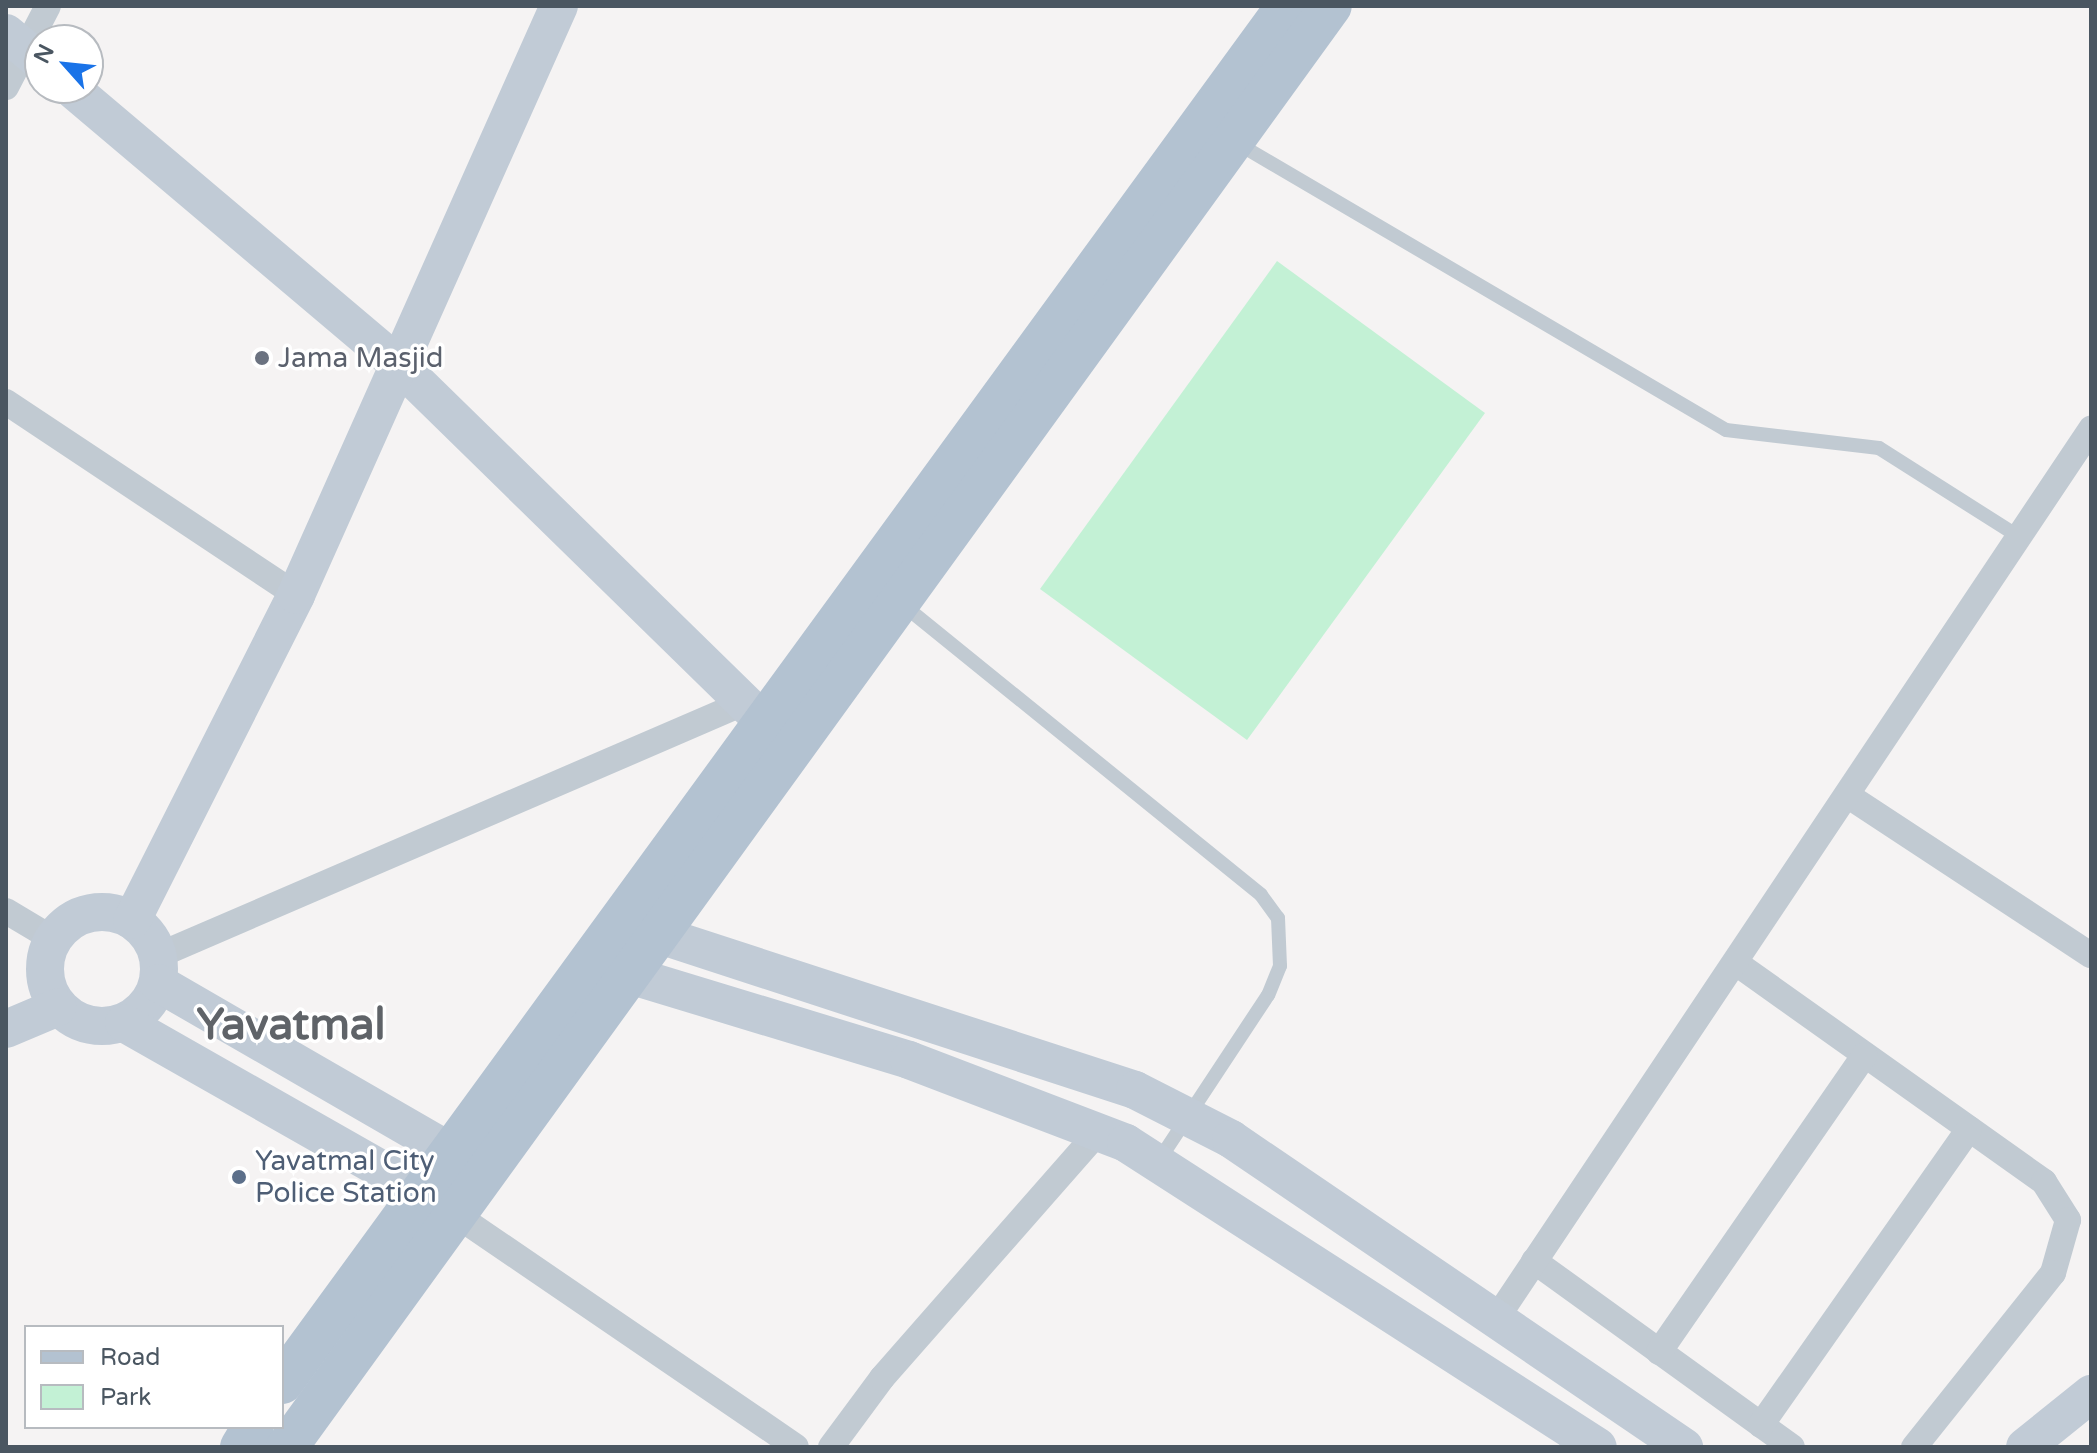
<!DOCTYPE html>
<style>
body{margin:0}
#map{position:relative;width:2097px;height:1453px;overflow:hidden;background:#f5f3f3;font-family:"Varela Round",sans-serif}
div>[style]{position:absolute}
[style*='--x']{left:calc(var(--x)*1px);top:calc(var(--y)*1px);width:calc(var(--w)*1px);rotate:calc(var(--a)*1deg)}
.green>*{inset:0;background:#c3f1d5}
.lane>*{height:14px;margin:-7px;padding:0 7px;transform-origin:7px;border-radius:7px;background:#c1cad2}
.street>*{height:26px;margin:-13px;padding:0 13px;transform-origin:13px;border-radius:13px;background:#c1cad2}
.secondary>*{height:38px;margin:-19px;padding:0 19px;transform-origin:19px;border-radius:19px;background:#c1cbd6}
.secondary>.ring{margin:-19px;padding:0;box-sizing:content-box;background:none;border:38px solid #c1cbd6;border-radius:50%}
.primary>*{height:42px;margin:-21px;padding:0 21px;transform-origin:21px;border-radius:21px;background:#b3c2d1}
.dots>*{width:22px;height:22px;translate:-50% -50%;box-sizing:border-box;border:4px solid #fff;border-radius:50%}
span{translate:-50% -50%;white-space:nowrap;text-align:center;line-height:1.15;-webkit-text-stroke:7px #fff;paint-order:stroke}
.worship-label{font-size:28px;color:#5b616d}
.left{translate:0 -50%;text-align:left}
.service-label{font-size:28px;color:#4e5e75}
.town-label{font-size:44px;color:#5f6368;font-weight:700}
.frame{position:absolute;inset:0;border:8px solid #4a5661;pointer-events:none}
.legend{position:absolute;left:24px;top:1325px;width:260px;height:104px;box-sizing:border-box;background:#fff;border:2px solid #b7bbc0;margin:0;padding:10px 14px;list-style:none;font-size:24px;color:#4a5661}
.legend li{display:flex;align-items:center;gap:16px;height:40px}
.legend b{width:40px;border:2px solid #b7bbc0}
.north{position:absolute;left:24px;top:24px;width:80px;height:80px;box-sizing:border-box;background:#fff;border:2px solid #b7bbc0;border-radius:50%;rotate:297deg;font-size:22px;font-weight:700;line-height:32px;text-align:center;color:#4a5661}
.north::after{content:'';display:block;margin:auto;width:28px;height:36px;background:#1a73e8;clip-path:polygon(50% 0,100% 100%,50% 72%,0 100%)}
</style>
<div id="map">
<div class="green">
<i style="clip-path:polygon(1277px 261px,1485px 413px,1247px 740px,1040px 589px)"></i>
</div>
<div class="lane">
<i style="--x:1237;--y:143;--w:567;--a:30.41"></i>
<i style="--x:1726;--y:430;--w:154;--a:6.7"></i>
<i style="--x:1879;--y:448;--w:166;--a:32.4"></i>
<i style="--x:902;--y:604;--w:462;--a:39"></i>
<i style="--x:1261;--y:895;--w:29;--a:54"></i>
<i style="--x:1278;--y:918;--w:48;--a:87.6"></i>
<i style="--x:1280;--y:966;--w:31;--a:112"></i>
<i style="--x:1268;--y:995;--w:200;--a:123.4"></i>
</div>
<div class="street">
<i style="--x:6;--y:87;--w:91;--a:-62.6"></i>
<i style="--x:6;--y:402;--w:348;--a:33.6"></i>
<i style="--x:1847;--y:795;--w:292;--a:33.3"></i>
<i style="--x:6;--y:911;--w:55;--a:30.8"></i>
<i style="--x:157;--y:956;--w:634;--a:-23.33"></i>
<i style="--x:1736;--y:963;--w:378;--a:35.4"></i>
<i style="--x:2044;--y:1182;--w:45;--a:57.7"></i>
<i style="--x:2068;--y:1220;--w:55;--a:105.8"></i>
<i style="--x:2053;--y:1273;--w:223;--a:128.6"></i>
<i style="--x:443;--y:1206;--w:427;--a:34.3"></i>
<i style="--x:1534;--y:1261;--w:318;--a:35.8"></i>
<i style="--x:1496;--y:1319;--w:1071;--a:-56.24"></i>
<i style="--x:1659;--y:1352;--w:361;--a:-55.3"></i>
<i style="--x:1761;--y:1425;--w:362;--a:-54.9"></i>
<i style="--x:831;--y:1447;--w:86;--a:-53.5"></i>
<i style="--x:882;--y:1378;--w:327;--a:-48.7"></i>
</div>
<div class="secondary">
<i style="--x:6;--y:33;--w:44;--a:39.5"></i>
<i style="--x:71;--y:88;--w:428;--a:40.2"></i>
<i style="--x:398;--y:364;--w:509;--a:44.36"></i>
<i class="ring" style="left:45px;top:912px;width:76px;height:76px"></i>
<i style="--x:132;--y:920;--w:364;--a:-63.2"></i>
<i style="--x:296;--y:595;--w:645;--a:-65.94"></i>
<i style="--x:629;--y:925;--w:532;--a:18.06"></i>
<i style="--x:1135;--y:1090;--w:108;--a:27"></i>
<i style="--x:1231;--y:1139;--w:548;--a:34.21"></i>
<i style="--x:600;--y:966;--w:323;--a:16.9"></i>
<i style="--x:909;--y:1060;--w:232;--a:20.9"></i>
<i style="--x:1126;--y:1143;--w:561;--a:32.78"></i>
<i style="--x:158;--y:983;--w:338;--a:30"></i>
<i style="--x:124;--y:1023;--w:340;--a:29.6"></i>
<i style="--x:6;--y:1029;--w:56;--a:-22.9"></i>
<i style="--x:2025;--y:1447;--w:85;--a:-38.8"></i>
</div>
<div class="primary">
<i style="--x:282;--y:1383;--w:1705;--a:-53.88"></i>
<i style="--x:241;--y:1447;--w:23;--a:-59"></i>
<i style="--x:287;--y:1447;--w:1779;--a:-54.08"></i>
</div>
<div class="dots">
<i style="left:262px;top:358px;background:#6b7280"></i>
<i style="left:239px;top:1177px;background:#5c6f8a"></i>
</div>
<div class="worship-label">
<span class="left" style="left:278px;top:358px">Jama Masjid</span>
</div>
<div class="service-label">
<span class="left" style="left:255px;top:1177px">Yavatmal City<br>Police Station</span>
</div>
<div class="town-label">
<span style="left:291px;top:1026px">Yavatmal</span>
</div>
<div class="frame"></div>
<ul class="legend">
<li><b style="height:10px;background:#b3c2d1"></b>Road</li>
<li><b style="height:22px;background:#c3f1d5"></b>Park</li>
</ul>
<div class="north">N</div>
</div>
